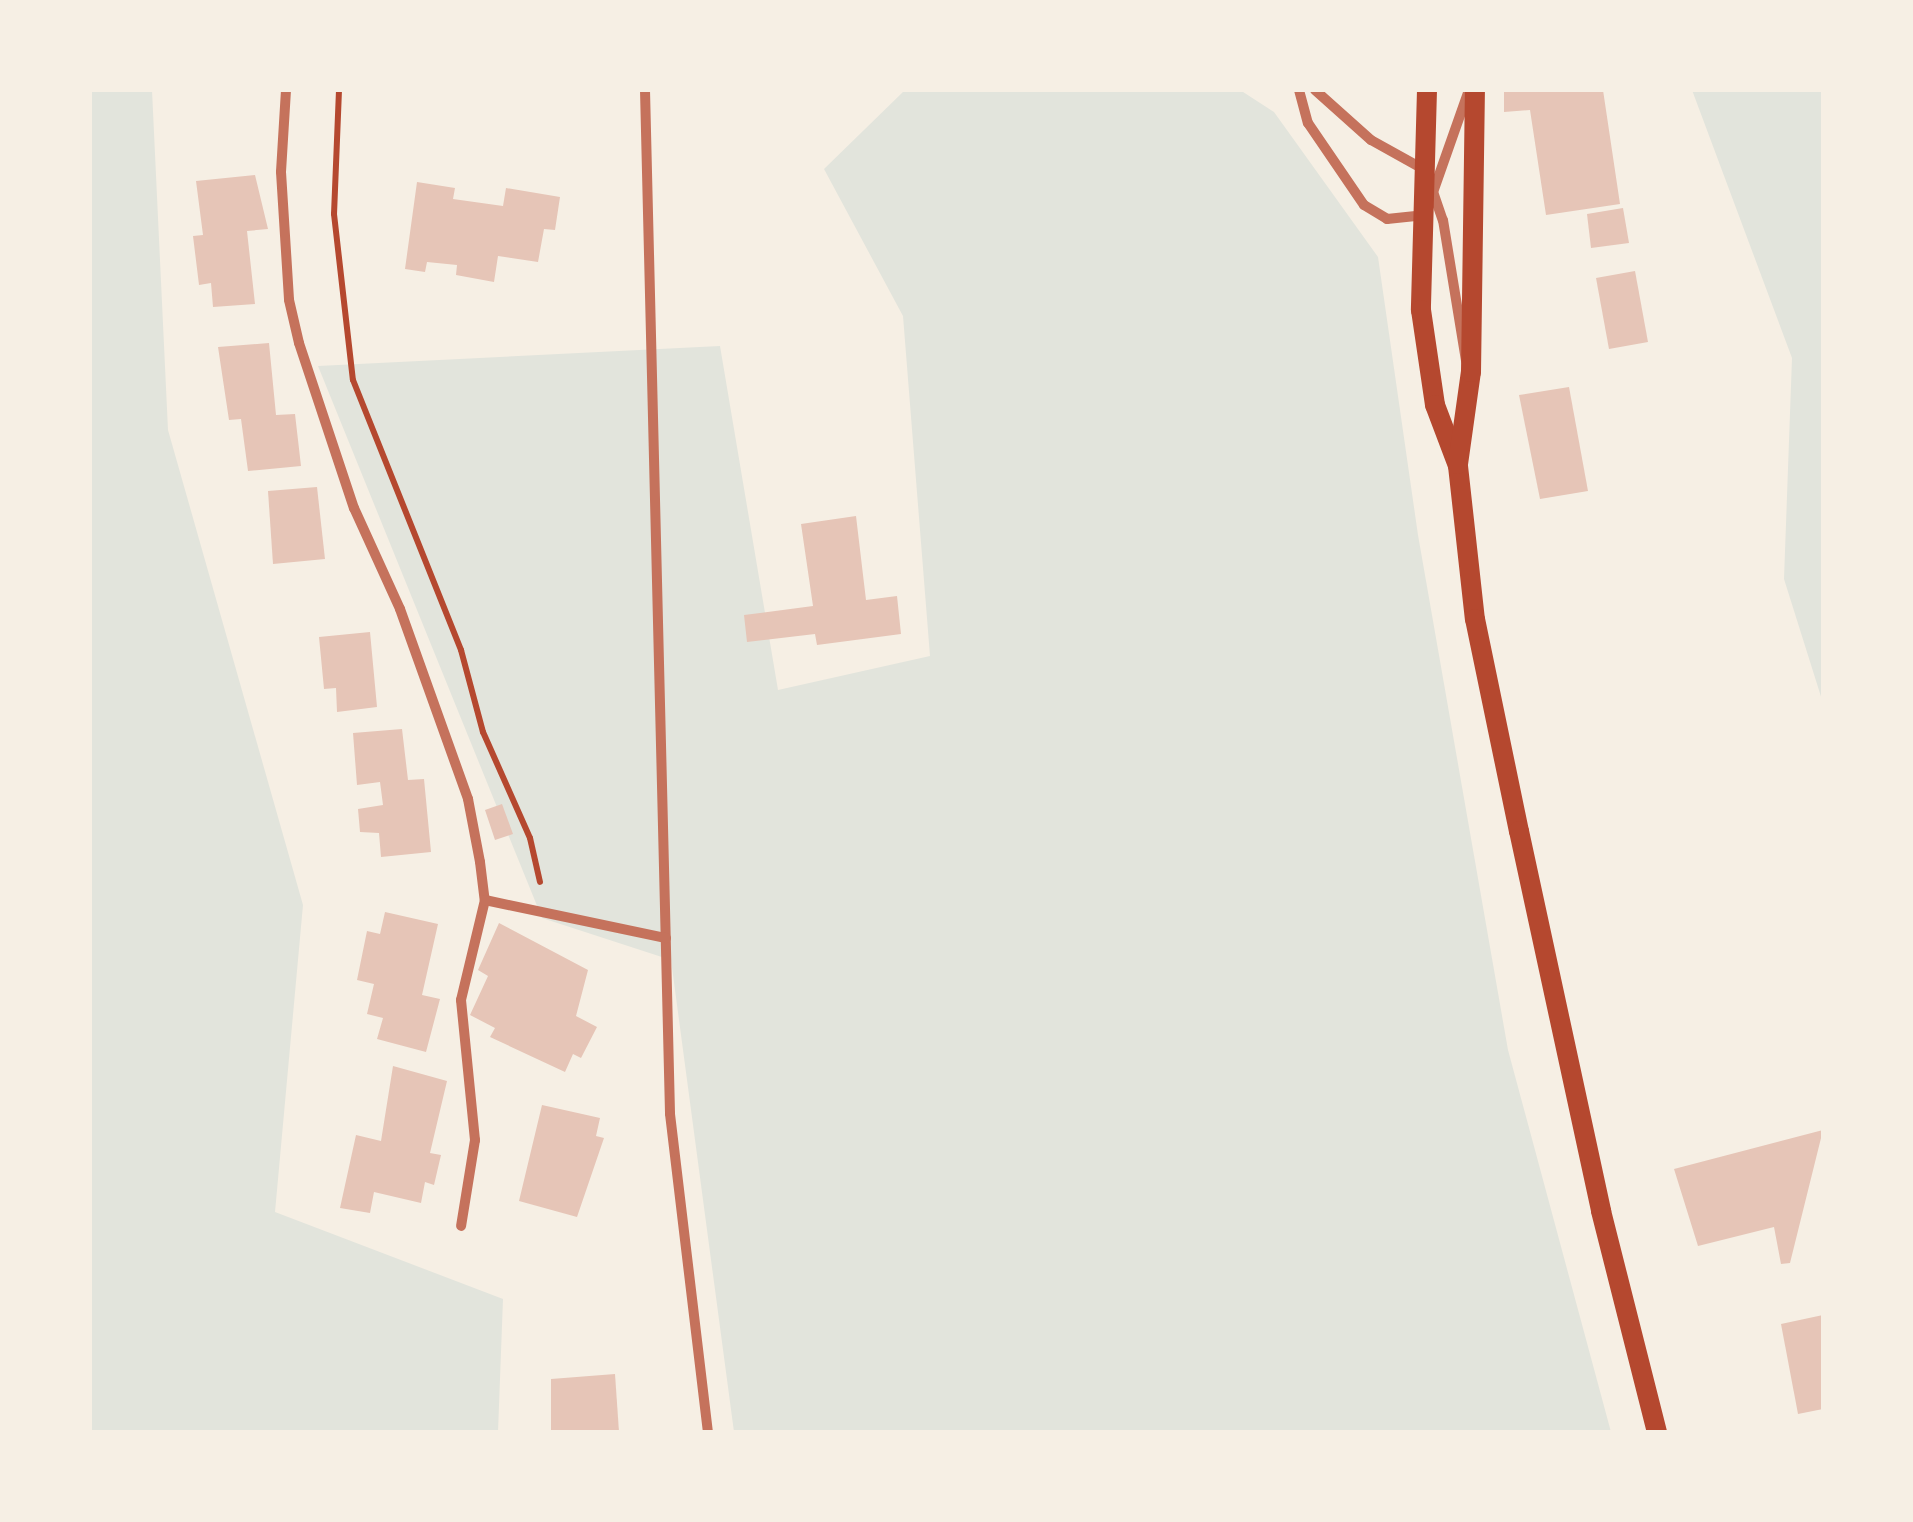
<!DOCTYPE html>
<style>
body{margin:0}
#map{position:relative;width:1913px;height:1522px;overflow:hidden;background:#f6efe4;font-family:Montserrat,sans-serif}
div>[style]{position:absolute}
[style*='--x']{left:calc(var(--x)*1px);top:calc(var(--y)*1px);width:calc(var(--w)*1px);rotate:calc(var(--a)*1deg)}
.green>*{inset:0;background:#e2e4dc}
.building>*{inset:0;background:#e6c5b7}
.path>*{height:6px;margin:-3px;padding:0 3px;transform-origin:3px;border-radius:3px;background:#b5482f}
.minor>*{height:10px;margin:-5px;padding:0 5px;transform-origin:5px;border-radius:5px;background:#c5725c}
.secondary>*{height:20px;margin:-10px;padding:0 10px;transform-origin:10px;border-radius:10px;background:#b5482f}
span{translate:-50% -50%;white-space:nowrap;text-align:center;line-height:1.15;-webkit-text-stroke:8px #f6efe4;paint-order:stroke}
.frame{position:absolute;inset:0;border:92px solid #f6efe4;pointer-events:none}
</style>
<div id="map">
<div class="green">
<i style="clip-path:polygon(90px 90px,152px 90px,168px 430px,303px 905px,275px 1212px,503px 1299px,498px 1432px,90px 1432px)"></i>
<i style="clip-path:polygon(905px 90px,1240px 90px,1274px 112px,1378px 257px,1418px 535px,1508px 1050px,1611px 1432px,734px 1432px,671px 960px,542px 918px,318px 366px,720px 346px,778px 690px,930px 656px,903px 316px,824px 169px)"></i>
<i style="clip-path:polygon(1692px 90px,1823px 90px,1823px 703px,1784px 579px,1792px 358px)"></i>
</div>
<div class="building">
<i style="clip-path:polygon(1504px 90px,1603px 90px,1620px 204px,1546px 215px,1530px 110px,1504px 112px)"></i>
<i style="clip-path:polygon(255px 175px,268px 229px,247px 231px,255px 304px,213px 307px,211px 283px,199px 285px,193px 236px,203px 235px,196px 181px)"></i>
<i style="clip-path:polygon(417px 182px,455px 188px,453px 199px,503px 206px,506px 188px,560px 197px,555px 230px,544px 229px,538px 262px,498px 256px,494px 282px,456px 275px,457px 265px,427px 262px,425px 272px,405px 269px)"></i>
<i style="clip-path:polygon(1623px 208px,1629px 243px,1591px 248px,1587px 214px)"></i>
<i style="clip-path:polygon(1635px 271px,1648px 342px,1609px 349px,1596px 278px)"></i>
<i style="clip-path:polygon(269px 343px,276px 415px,295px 414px,301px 466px,248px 471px,241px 419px,229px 420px,218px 347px)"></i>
<i style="clip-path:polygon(1569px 387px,1588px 491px,1540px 499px,1519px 395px)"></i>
<i style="clip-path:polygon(317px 487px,325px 559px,273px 564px,268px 491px)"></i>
<i style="clip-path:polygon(856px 516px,866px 600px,897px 596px,901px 634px,817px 645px,815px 634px,747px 642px,744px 615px,813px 606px,801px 524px)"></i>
<i style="clip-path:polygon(370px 632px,377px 707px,337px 712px,336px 688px,324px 689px,319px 637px)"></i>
<i style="clip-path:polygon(402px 729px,408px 780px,424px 779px,431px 852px,381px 857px,379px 833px,360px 832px,358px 809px,383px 805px,380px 782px,357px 785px,353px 733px)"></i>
<i style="clip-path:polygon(502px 804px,513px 834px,495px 840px,485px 810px)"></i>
<i style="clip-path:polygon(385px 912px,438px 924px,422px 995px,440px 999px,426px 1052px,377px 1039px,383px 1018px,367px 1014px,374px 984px,357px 980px,367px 931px,380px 934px)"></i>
<i style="clip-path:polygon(499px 923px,588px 970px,576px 1016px,597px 1027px,581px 1058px,573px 1054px,565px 1072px,490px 1037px,495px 1028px,470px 1015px,488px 976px,478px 970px)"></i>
<i style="clip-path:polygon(393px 1066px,447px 1081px,430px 1153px,441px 1155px,434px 1185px,425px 1182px,421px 1203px,374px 1192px,370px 1213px,340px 1208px,356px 1135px,381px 1141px)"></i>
<i style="clip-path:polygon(542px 1105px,600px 1118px,596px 1136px,604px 1138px,577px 1217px,519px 1201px)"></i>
<i style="clip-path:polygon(1823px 1130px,1790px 1263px,1781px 1264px,1774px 1227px,1698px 1246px,1674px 1169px)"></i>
<i style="clip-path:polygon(1823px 1315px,1823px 1409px,1798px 1414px,1781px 1324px)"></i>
<i style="clip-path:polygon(615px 1374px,619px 1432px,551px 1432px,551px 1379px)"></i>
</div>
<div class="path">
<i style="--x:339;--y:90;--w:124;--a:92.3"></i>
<i style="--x:334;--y:214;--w:167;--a:83.5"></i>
<i style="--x:353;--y:380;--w:291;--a:68.2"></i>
<i style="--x:461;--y:650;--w:85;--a:75"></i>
<i style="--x:483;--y:732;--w:116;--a:66.1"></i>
<i style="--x:530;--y:838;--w:45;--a:77.2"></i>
</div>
<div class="minor">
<i style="--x:286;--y:90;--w:82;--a:93.5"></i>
<i style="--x:281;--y:172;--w:128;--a:86.4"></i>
<i style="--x:289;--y:300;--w:44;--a:76.9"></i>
<i style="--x:299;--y:343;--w:174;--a:71.6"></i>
<i style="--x:354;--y:508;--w:111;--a:65.5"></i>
<i style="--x:400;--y:609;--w:202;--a:70.3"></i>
<i style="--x:468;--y:799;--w:64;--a:79.2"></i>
<i style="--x:480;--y:862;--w:38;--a:83"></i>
<i style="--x:485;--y:900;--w:103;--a:103.5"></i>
<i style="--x:461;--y:1000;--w:141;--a:84.3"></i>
<i style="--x:475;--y:1140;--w:87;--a:99.2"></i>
<i style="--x:645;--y:90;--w:1024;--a:88.6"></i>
<i style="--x:670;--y:1114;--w:320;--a:83.2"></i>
<i style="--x:1299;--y:90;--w:34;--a:75"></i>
<i style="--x:1308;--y:123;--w:99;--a:55.7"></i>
<i style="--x:1364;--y:205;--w:27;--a:31"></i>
<i style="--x:1387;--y:219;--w:36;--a:-6"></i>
<i style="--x:1315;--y:90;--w:75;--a:41.8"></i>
<i style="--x:1371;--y:140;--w:62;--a:29.1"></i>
<i style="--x:1431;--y:186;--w:36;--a:71"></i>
<i style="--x:1443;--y:220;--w:142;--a:80.7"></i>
<i style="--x:1432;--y:195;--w:108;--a:-70.6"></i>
<i style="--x:485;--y:900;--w:185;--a:11.9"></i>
</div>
<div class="secondary">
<i style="--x:1427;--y:90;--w:220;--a:91.6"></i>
<i style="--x:1421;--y:310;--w:96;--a:81.6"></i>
<i style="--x:1435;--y:405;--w:65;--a:69.3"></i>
<i style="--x:1458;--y:466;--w:154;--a:83.7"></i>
<i style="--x:1475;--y:619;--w:217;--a:78.3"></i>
<i style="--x:1519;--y:831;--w:389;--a:77.8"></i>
<i style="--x:1601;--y:1211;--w:228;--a:75.8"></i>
<i style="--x:1458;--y:464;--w:93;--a:-82"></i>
<i style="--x:1471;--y:372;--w:282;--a:-89.2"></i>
</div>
<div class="frame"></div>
</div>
